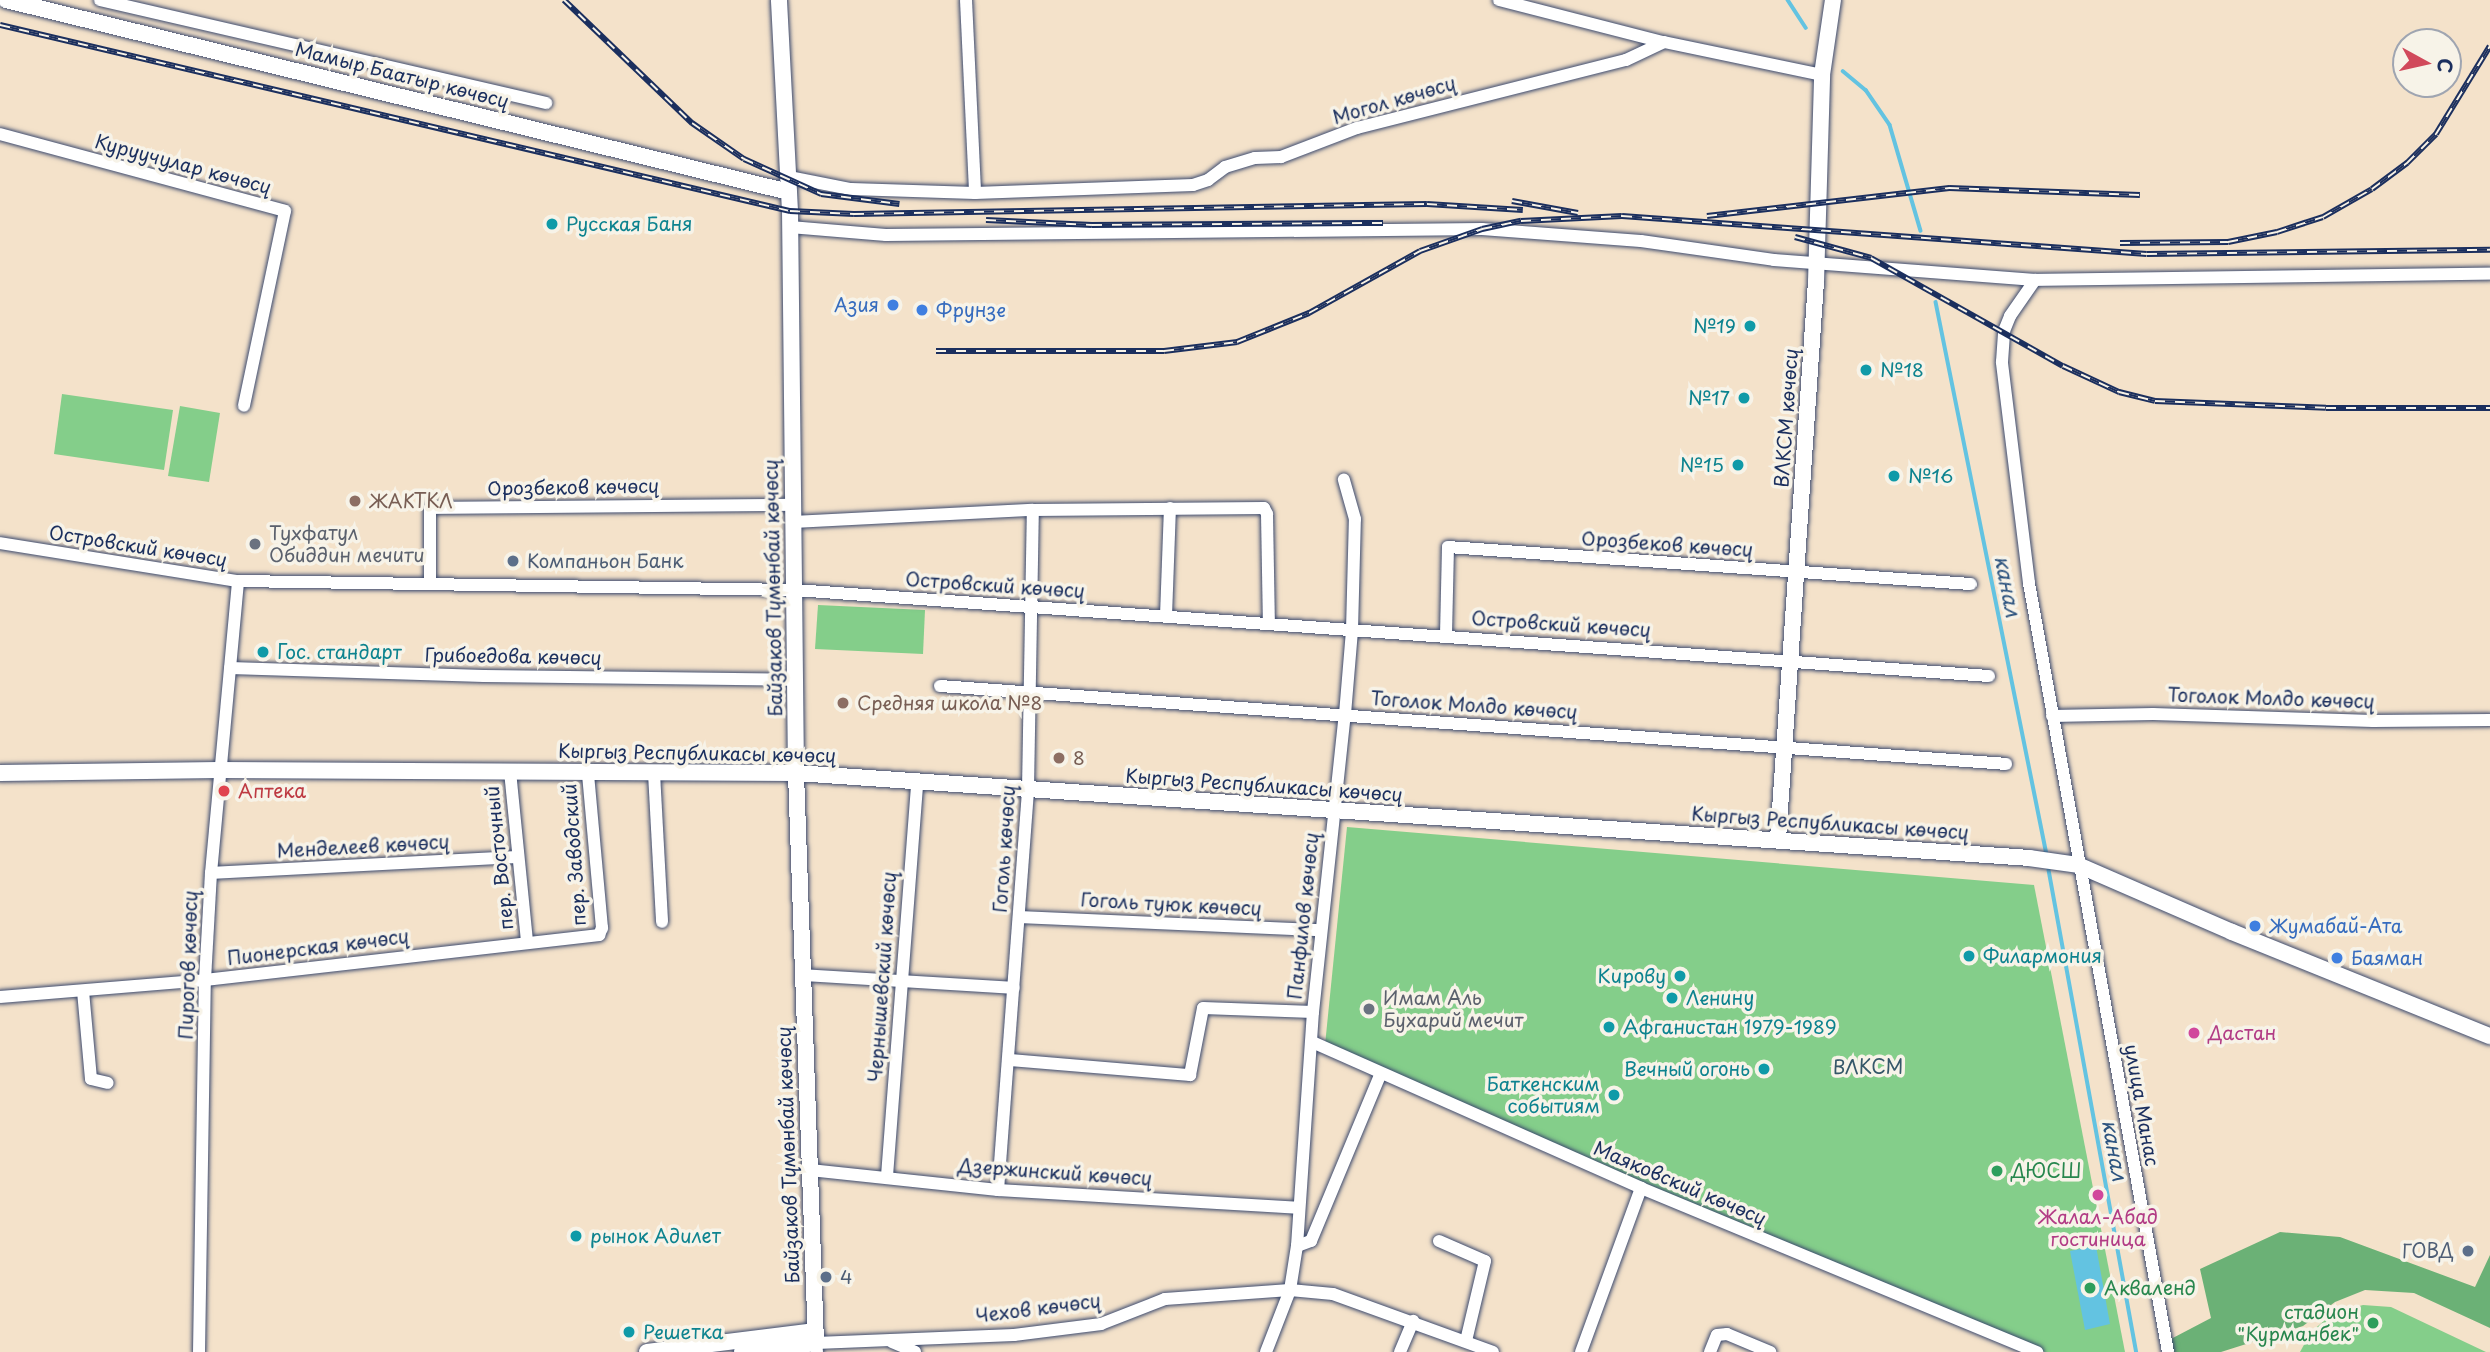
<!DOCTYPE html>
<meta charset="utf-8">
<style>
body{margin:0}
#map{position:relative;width:2490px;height:1352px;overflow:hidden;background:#f4e2ca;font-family:"Playpen Sans",sans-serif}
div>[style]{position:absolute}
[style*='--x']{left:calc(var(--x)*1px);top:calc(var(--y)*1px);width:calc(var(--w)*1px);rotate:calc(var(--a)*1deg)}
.green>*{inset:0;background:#84ce8a}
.forest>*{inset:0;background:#6bb176}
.water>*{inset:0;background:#63c3e1}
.stream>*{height:3.5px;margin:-1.75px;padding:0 1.75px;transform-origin:1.75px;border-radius:1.75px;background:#63c3e1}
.roads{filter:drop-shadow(0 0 2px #3c4a6e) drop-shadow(0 0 2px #3c4a6e)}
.street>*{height:12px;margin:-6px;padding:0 6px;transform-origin:6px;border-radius:6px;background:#fff}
.secondary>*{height:16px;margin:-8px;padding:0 8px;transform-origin:8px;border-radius:8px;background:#fff}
.rail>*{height:6px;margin-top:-3px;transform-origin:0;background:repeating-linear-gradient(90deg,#f7f3e8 0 10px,#1b2f5e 0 20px);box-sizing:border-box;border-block:2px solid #1b2f5e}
.dots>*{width:19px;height:19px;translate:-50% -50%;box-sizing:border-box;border:4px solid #f7f3e8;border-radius:50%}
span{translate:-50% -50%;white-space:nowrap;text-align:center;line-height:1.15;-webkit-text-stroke:7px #f7f3e8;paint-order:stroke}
.street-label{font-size:19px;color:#1b2f5e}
.culture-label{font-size:19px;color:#0d838f}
.left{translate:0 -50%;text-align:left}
.right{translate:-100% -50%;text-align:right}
.shop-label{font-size:19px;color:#366cbe}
.education-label{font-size:19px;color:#785e54}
.worship-label{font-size:19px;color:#5b616d}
.service-label{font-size:19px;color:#4e5e75}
.health-label{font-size:19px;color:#be3a42}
.hotel-label{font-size:19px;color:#b23c85}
.park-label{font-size:19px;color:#355769}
.leisure-label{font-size:19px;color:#27864d}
.water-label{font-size:21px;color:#2d547f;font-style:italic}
.north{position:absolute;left:2392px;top:28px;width:70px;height:70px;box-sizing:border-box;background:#f7f3e8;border:2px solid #9fa5b1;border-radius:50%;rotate:98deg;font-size:19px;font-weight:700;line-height:28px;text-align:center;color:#1b2f5e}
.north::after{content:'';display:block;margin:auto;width:24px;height:32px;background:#d1495b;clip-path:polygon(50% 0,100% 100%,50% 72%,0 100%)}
</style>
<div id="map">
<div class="green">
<i style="clip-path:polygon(62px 394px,173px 410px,164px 470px,54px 454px)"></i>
<i style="clip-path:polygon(180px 406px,220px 413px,209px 482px,168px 476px)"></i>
<i style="clip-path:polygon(818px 605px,925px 610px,923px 654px,815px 649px)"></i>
<i style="clip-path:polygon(1347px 827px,2034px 885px,2125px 1352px,2045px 1352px,1965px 1322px,1325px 1045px)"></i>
<i style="clip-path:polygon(2363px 1305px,2391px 1307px,2486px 1352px,2300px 1352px,2311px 1332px,2332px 1314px)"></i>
</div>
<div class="forest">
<i style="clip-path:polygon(2280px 1232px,2340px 1237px,2475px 1287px,2490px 1255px,2490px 1328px,2414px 1293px,2365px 1290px,2335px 1302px,2303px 1326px,2221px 1352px,2172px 1352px,2169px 1340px,2211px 1318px,2200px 1269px)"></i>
</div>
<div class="water">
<i style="clip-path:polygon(2096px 1246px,2110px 1324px,2085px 1330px,2070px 1251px)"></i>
</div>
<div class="stream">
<i style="--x:1788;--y:0;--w:33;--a:57"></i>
<i style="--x:1843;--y:71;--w:30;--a:40"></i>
<i style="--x:1866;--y:90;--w:42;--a:55.6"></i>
<i style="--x:1890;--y:125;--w:110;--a:73.7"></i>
<i style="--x:1936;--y:302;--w:564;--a:78.65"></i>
<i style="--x:2049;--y:870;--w:490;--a:79.7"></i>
</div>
<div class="roads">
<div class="street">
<i style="--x:100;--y:0;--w:458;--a:13"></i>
<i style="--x:966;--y:0;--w:193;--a:87.3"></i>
<i style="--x:1499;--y:0;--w:169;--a:14.4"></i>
<i style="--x:0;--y:134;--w:295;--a:15.1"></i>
<i style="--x:285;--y:211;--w:199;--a:101.9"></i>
<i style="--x:789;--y:177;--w:63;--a:11"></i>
<i style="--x:851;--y:189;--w:124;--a:1.8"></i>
<i style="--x:975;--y:193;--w:218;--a:-2.1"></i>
<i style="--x:1193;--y:185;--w:16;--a:-18"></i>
<i style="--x:1208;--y:180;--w:21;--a:-37"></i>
<i style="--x:1225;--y:167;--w:31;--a:-17"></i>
<i style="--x:1255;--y:158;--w:26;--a:-2"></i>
<i style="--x:1281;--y:157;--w:81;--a:-20.9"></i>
<i style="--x:1357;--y:128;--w:277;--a:-14.2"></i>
<i style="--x:1626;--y:60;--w:42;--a:-25.3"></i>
<i style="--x:1664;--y:42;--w:161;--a:11.8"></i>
<i style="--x:790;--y:227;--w:96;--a:4.8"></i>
<i style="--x:886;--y:235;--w:596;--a:-0.58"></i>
<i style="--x:1482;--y:229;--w:159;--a:4.3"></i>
<i style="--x:1641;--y:241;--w:134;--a:8.1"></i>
<i style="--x:1774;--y:260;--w:262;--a:4.4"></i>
<i style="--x:793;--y:522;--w:240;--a:-2.9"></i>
<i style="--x:1033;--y:510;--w:231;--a:-0.5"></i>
<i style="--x:1264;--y:508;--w:7;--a:63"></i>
<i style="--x:1267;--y:514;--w:110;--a:89"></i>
<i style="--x:0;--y:543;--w:241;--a:9.1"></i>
<i style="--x:238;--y:581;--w:557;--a:0.93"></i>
<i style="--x:795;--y:590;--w:1197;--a:4.12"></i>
<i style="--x:430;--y:584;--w:76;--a:-90"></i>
<i style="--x:430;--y:508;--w:363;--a:-0.5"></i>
<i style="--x:1166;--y:616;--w:108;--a:-87.9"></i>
<i style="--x:1446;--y:635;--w:88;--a:-88.7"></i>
<i style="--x:1448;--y:547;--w:524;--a:4.05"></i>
<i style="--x:230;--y:668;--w:254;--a:1.8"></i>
<i style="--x:484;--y:676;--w:312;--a:0.7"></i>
<i style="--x:940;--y:686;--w:1069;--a:4.18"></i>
<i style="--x:2052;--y:716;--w:101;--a:-1.1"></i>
<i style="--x:2153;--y:714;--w:220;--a:1.8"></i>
<i style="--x:2373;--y:721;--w:117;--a:-0.5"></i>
<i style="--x:510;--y:771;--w:171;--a:84.3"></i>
<i style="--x:654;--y:773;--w:149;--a:86.9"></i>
<i style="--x:211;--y:873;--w:305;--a:-3"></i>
<i style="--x:1019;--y:917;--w:302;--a:2.5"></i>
<i style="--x:802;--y:975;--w:212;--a:3.5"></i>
<i style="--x:83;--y:991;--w:88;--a:84.8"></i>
<i style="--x:91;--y:1079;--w:17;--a:13"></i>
<i style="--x:0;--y:997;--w:206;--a:-4.7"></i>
<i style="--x:205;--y:980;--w:397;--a:-6.5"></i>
<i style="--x:599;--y:935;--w:8;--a:-67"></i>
<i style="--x:602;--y:928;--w:156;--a:-95.2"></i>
<i style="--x:1312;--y:1042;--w:360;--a:23.9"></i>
<i style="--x:1641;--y:1188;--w:429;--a:22.5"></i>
<i style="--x:1010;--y:1060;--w:181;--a:4.8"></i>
<i style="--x:1190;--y:1075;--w:68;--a:-79"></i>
<i style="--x:1203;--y:1008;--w:110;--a:2.1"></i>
<i style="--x:810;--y:1170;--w:189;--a:6.1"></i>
<i style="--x:998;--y:1190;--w:300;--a:3.4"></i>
<i style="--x:887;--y:1176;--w:395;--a:-85.6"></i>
<i style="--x:998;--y:1190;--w:402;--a:-85.7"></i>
<i style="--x:1028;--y:789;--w:279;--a:-89"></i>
<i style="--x:1439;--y:1241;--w:50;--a:23.5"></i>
<i style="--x:1485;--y:1261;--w:82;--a:103.4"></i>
<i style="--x:1297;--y:1246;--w:15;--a:-20"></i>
<i style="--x:1311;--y:1241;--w:180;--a:-67.4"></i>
<i style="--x:892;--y:1342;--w:25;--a:23"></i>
<i style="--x:199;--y:1352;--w:372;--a:-89.1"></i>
<i style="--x:205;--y:980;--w:107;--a:-86.8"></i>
<i style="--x:211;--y:873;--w:293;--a:-84.7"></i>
<i style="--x:817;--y:1352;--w:9;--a:-96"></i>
<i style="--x:816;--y:1343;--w:198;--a:-2.3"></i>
<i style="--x:1014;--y:1335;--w:88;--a:-7.2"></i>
<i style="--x:1101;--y:1324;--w:69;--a:-21.3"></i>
<i style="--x:1165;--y:1299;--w:125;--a:-4.1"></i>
<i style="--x:1290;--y:1290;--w:43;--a:5.3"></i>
<i style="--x:1333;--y:1294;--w:170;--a:19.9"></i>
<i style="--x:1266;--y:1352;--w:66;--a:-68.8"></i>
<i style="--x:1290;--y:1290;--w:45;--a:-81"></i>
<i style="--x:1297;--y:1246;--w:235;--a:-86.1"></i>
<i style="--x:1313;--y:1012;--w:300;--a:-83.9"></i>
<i style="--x:1345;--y:714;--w:84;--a:-85.2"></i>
<i style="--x:1352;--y:630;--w:111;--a:-88.5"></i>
<i style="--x:1355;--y:519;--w:41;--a:-105.8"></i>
<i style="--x:1400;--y:1352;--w:34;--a:-67"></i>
<i style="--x:1581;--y:1352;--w:175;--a:-69.9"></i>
<i style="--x:1710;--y:1352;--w:18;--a:-68"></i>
<i style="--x:1717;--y:1335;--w:10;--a:-6"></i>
<i style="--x:1727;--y:1334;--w:47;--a:22.7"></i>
<i style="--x:2168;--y:1352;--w:781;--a:-100.25"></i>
<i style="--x:2029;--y:583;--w:223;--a:-97"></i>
<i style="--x:2002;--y:362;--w:31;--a:-86"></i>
<i style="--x:2004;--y:331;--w:16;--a:-68"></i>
<i style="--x:2010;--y:316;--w:44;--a:-55.2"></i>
<i style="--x:2035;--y:280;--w:455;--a:-0.8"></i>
</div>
<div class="secondary">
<i style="--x:6;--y:0;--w:806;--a:13.78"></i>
<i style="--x:0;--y:773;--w:218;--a:-0.8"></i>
<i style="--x:218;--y:770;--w:578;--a:0.3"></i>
<i style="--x:796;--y:773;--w:1236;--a:3.94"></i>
<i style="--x:2029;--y:858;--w:49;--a:8.1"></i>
<i style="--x:2078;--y:865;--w:168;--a:23.5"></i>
<i style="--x:2232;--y:932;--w:278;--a:22"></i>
<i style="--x:1778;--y:839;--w:558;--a:-86.1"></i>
<i style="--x:1816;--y:282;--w:207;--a:-88.3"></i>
<i style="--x:1822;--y:75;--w:76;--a:-81.7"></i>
<i style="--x:647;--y:1352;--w:170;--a:-7.1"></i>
<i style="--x:742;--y:1352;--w:75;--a:-6.9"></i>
<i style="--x:816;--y:1343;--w:570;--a:-92.01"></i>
<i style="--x:796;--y:773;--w:562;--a:-90.61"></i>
<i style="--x:790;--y:211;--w:211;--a:-93"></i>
</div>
</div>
<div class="rail">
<i style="--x:564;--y:0;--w:178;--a:43.9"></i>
<i style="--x:692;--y:123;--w:63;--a:34.7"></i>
<i style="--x:744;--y:159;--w:85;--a:24.4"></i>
<i style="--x:821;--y:194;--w:79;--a:7.3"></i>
<i style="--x:0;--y:25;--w:812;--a:13.25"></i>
<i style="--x:790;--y:211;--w:64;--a:2.7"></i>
<i style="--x:854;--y:214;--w:573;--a:-1"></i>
<i style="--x:1427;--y:204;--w:96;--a:3.6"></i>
<i style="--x:1512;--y:201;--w:67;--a:10.3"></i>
<i style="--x:1707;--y:216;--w:244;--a:-6.6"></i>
<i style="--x:1949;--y:188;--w:191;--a:2.1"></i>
<i style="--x:986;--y:220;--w:106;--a:2.7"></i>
<i style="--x:1092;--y:225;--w:291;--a:-0.4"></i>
<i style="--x:1795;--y:237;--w:79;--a:15.4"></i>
<i style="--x:1871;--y:258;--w:220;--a:29.4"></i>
<i style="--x:2063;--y:366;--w:62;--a:24.9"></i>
<i style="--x:2119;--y:392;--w:37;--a:14"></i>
<i style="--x:2155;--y:401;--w:171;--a:2.3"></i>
<i style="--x:2326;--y:408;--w:164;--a:0"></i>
<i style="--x:2120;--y:243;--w:108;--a:-0.5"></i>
<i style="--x:2228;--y:242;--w:50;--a:-11.5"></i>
<i style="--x:2277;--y:232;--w:48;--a:-18.1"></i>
<i style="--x:2323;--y:217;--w:56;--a:-29.7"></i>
<i style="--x:2372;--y:189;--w:44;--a:-36.6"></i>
<i style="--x:2407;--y:163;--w:41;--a:-45"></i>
<i style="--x:2436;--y:134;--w:103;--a:-58.5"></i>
<i style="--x:936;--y:351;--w:228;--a:0"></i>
<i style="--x:1164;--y:351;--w:74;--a:-7"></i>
<i style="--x:1237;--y:342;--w:78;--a:-21.9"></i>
<i style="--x:1309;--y:313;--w:127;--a:-29.2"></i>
<i style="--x:1420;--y:251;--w:66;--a:-19.5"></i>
<i style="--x:1482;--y:229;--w:40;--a:-12"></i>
<i style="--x:1521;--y:221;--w:101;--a:-2.8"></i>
<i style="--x:1622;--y:216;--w:526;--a:4.14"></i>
<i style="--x:2147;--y:254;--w:343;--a:-0.7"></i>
</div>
<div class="dots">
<i style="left:552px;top:224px;background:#0f9aa8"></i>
<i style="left:893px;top:305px;background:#3f7fe0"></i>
<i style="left:922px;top:310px;background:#3f7fe0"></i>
<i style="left:1750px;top:326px;background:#0f9aa8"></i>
<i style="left:1866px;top:370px;background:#0f9aa8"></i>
<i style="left:1744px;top:398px;background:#0f9aa8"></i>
<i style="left:1738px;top:465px;background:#0f9aa8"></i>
<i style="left:1894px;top:476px;background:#0f9aa8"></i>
<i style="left:355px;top:501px;background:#8d6e63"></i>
<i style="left:255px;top:544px;background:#6b7280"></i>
<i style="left:513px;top:561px;background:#5c6f8a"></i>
<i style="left:263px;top:652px;background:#0f9aa8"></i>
<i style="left:843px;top:703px;background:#8d6e63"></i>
<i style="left:1059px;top:758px;background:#8d6e63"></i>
<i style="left:224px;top:791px;background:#e0444e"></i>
<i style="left:2255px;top:926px;background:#3f7fe0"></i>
<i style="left:1969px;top:956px;background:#0f9aa8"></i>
<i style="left:2337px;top:958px;background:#3f7fe0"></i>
<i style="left:1680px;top:976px;background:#0f9aa8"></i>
<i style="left:1672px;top:998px;background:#0f9aa8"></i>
<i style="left:1369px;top:1009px;background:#6b7280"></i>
<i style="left:1609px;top:1027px;background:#0f9aa8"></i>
<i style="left:2194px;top:1033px;background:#d1479c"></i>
<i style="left:1764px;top:1069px;background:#0f9aa8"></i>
<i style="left:1614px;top:1095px;background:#0f9aa8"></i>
<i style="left:1997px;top:1171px;background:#2e9e5b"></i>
<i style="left:2098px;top:1195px;background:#d1479c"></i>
<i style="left:576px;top:1236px;background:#0f9aa8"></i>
<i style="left:2468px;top:1251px;background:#5c6f8a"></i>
<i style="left:826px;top:1277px;background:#5c6f8a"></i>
<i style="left:2090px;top:1288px;background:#2e9e5b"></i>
<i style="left:2373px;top:1323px;background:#2e9e5b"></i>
<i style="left:629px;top:1332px;background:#0f9aa8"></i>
</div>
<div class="street-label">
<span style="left:402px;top:75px;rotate:14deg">Мамыр Баатыр көчөсү</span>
<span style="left:1394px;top:100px;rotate:-16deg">Могол көчөсү</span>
<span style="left:183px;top:164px;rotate:15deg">Куруучулар көчөсү</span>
<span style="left:1786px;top:418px;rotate:-86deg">ВЛКСМ көчөсү</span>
<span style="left:573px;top:487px;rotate:-1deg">Орозбеков көчөсү</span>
<span style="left:1667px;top:544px;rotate:4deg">Орозбеков көчөсү</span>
<span style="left:138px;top:546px;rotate:9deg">Островский көчөсү</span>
<span style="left:995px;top:585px;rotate:4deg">Островский көчөсү</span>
<span style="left:773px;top:588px;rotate:-91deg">Байзаков Түмөнбай көчөсү</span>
<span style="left:1561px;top:624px;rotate:4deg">Островский көчөсү</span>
<span style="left:513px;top:656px;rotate:1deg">Грибоедова көчөсү</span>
<span style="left:2271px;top:698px;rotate:2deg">Тоголок Молдо көчөсү</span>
<span style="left:1474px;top:705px;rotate:4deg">Тоголок Молдо көчөсү</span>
<span style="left:697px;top:753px;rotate:1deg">Кыргыз Республикасы көчөсү</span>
<span style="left:1264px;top:785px;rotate:4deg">Кыргыз Республикасы көчөсү</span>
<span style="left:1830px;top:823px;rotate:4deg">Кыргыз Республикасы көчөсү</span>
<span style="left:363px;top:846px;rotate:-3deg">Менделеев көчөсү</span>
<span style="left:1004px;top:849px;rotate:-86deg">Гоголь көчөсү</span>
<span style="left:574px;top:855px;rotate:-94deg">пер. Заводский</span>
<span style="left:499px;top:858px;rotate:-96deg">пер. Восточный</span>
<span style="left:1171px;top:904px;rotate:3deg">Гоголь туюк көчөсү</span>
<span style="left:1303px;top:916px;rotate:-84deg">Панфилов көчөсү</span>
<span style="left:318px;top:947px;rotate:-7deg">Пионерская көчөсү</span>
<span style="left:188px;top:965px;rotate:-88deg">Пирогов көчөсү</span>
<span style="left:882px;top:977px;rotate:-86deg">Чернышевский көчөсү</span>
<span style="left:2142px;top:1105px;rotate:80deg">улица Манас</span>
<span style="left:788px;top:1155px;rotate:-92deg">Байзаков Түмөнбай көчөсү</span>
<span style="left:1055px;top:1172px;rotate:4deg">Дзержинский көчөсү</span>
<span style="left:1680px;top:1183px;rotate:23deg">Маяковский көчөсү</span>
<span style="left:1038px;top:1308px;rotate:-7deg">Чехов көчөсү</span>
</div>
<div class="culture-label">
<span class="left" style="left:566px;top:224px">Русская Баня</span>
<span class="right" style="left:1736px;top:326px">№19</span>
<span class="left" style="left:1880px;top:370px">№18</span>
<span class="right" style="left:1730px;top:398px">№17</span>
<span class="right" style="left:1724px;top:465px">№15</span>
<span class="left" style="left:1908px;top:476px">№16</span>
<span class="left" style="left:277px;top:652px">Гос. стандарт</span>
<span class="left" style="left:1983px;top:956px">Филармония</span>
<span class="right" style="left:1666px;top:976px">Кирову</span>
<span class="left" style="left:1686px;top:998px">Ленину</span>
<span class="left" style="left:1623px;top:1027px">Афганистан 1979-1989</span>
<span class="right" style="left:1750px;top:1069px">Вечный огонь</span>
<span class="right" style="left:1600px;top:1095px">Баткенским<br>событиям</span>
<span class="left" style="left:590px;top:1236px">рынок Адилет</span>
<span class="left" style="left:643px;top:1332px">Решетка</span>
</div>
<div class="shop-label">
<span class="right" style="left:879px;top:305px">Азия</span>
<span class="left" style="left:936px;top:310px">Фрунзе</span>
<span class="left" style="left:2269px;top:926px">Жумабай-Ата</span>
<span class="left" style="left:2351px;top:958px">Баяман</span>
</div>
<div class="education-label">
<span class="left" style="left:369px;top:501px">ЖАКТКЛ</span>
<span class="left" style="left:857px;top:703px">Средняя школа №8</span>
<span class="left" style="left:1073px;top:758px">8</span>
</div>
<div class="worship-label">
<span class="left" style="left:269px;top:544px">Тухфатул<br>Обиддин мечити</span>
<span class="left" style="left:1383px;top:1009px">Имам Аль<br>Бухарий мечит</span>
</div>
<div class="service-label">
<span class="left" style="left:527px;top:561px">Компаньон Банк</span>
<span class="right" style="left:2454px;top:1251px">ГОВД</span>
<span class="left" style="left:840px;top:1277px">4</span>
</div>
<div class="health-label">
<span class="left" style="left:238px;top:791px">Аптека</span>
</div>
<div class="hotel-label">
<span class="left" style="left:2208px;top:1033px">Дастан</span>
<span style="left:2098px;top:1228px">Жалал-Абад<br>гостиница</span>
</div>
<div class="park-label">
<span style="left:1868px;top:1067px">ВЛКСМ</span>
</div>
<div class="leisure-label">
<span class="left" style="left:2011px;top:1171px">ДЮСШ</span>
<span class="left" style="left:2104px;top:1288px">Акваленд</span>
<span class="right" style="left:2359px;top:1323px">стадион<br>"Курманбек"</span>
</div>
<div class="water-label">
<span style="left:2009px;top:586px;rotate:79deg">канал</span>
<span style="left:2116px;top:1150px;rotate:80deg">канал</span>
</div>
<div class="north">С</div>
</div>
